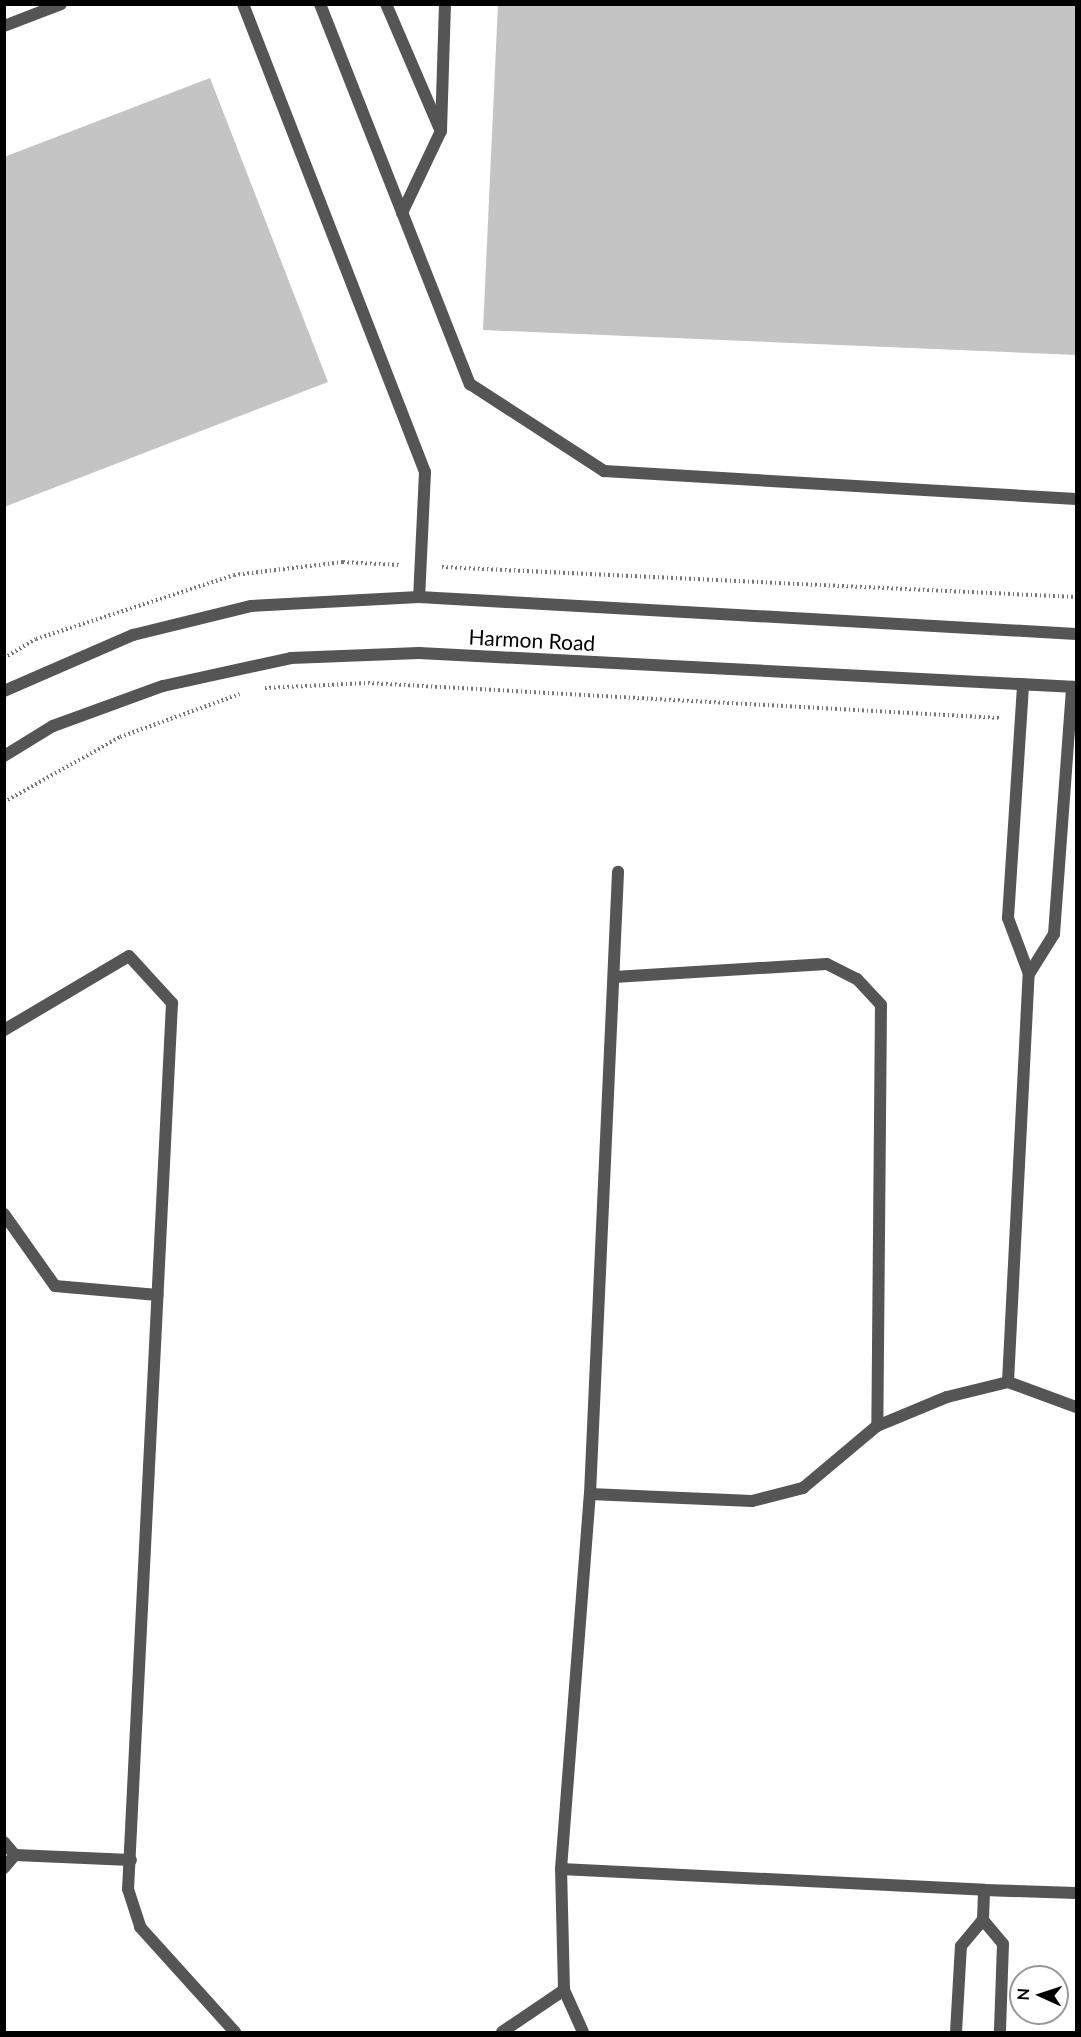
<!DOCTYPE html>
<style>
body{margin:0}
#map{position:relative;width:1081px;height:2037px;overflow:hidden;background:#fff;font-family:Lato,sans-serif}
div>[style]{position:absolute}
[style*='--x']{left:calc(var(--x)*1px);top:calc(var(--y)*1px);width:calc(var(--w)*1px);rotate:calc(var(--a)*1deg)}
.building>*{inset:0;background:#c4c4c4}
.path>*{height:4px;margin-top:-2px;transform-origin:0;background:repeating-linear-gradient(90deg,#777 0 1.5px,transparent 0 4.5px)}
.service>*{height:12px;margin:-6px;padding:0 6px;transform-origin:6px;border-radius:6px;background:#555}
.minor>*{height:12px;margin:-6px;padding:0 6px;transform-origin:6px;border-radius:6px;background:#555}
.tertiary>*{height:12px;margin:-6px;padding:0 6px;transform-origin:6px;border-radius:6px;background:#555}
span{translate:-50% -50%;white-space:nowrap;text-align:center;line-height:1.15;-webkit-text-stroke:5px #fff;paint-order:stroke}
.street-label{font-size:21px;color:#000}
.frame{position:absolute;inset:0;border:6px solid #000;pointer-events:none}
.north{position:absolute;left:1009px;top:1965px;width:60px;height:60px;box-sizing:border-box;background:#fff;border:2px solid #999;border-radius:50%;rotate:273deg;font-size:16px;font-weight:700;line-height:24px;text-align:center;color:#000}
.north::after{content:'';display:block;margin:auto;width:21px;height:27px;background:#000;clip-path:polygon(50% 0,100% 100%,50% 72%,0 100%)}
</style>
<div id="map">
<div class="building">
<i style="clip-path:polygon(498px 4px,1076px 4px,1076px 355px,483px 330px)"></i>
<i style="clip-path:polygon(210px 78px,328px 382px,4px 507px,4px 157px)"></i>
</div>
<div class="path">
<i style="--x:442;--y:567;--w:635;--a:2.71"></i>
<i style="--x:4;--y:658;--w:37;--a:-31"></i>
<i style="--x:36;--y:639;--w:208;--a:-17.9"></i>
<i style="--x:234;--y:575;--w:110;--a:-6.8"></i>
<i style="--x:343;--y:562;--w:56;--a:3.1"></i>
<i style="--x:265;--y:688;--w:103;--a:-2.8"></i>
<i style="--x:368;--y:683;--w:633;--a:3.17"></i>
<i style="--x:4;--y:802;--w:133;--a:-29.3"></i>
<i style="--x:120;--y:737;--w:127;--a:-19.7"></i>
</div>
<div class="service">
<i style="--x:243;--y:4;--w:502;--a:68.75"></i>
<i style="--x:425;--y:472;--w:125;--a:92.7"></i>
<i style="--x:320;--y:4;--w:409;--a:68.5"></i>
<i style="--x:470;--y:384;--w:160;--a:33"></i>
<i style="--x:604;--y:471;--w:473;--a:3.4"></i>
<i style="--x:386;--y:4;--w:134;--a:66.7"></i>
<i style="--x:4;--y:26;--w:61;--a:-21.1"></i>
<i style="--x:402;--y:213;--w:91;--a:-64.6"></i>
<i style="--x:441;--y:131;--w:127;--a:-88.2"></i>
</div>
<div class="minor">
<i style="--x:1029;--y:974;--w:47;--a:-58"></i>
<i style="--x:1054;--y:934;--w:248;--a:-85.8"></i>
<i style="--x:614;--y:977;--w:213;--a:-3.5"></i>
<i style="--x:827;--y:964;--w:34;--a:27"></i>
<i style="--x:857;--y:979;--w:35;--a:47"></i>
<i style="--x:881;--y:1005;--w:421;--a:90.5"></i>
<i style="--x:4;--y:1030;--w:145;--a:-30.6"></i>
<i style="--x:129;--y:956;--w:64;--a:47.5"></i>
<i style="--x:172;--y:1003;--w:887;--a:92.84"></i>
<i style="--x:128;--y:1889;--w:40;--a:72"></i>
<i style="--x:140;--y:1927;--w:142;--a:47.9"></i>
<i style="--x:4;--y:1214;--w:88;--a:54.7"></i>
<i style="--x:55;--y:1286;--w:103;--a:5"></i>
<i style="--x:1008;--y:1382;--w:409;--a:-87.1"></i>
<i style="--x:1029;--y:974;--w:60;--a:-110.6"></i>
<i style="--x:1008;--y:918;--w:234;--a:-86.3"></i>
<i style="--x:590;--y:1494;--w:623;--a:-87.42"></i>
<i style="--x:4;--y:1842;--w:17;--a:50"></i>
<i style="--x:15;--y:1855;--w:116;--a:2.5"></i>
<i style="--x:4;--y:1868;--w:17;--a:-50"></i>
<i style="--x:561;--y:1869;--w:424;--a:2.8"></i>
<i style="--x:983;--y:1920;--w:31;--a:50"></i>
<i style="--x:1003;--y:1944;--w:88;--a:92"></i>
<i style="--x:502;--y:2032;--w:75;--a:-34.1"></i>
<i style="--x:583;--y:2032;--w:46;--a:-114.3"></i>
<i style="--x:564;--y:1990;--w:121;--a:-91.4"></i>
<i style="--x:561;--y:1869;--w:376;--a:-85.6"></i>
<i style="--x:590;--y:1494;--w:162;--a:2.5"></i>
<i style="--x:752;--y:1501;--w:53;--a:-14.3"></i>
<i style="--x:803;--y:1488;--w:97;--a:-40"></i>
<i style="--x:877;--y:1426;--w:76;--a:-22.5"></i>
<i style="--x:947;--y:1397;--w:63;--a:-13.8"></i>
<i style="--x:1008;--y:1382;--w:72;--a:20.2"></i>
<i style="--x:956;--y:2032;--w:86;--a:-86.7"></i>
<i style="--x:961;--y:1946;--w:34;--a:-50"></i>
<i style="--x:983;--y:1920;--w:30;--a:-88"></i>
<i style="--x:984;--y:1890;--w:92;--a:1.9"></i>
</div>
<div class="tertiary">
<i style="--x:4;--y:691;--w:141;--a:-23.5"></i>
<i style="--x:133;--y:635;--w:122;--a:-13.8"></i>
<i style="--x:251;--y:606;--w:168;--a:-3.1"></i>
<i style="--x:419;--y:597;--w:658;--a:3.22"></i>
<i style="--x:4;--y:756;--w:57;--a:-31.5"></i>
<i style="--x:53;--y:726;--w:117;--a:-20"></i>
<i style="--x:163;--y:686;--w:131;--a:-12.3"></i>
<i style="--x:291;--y:658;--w:128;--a:-2.2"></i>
<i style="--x:419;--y:653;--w:658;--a:2.96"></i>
</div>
<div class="street-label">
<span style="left:532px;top:640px;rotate:3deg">Harmon Road</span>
</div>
<div class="frame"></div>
<div class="north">N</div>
</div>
